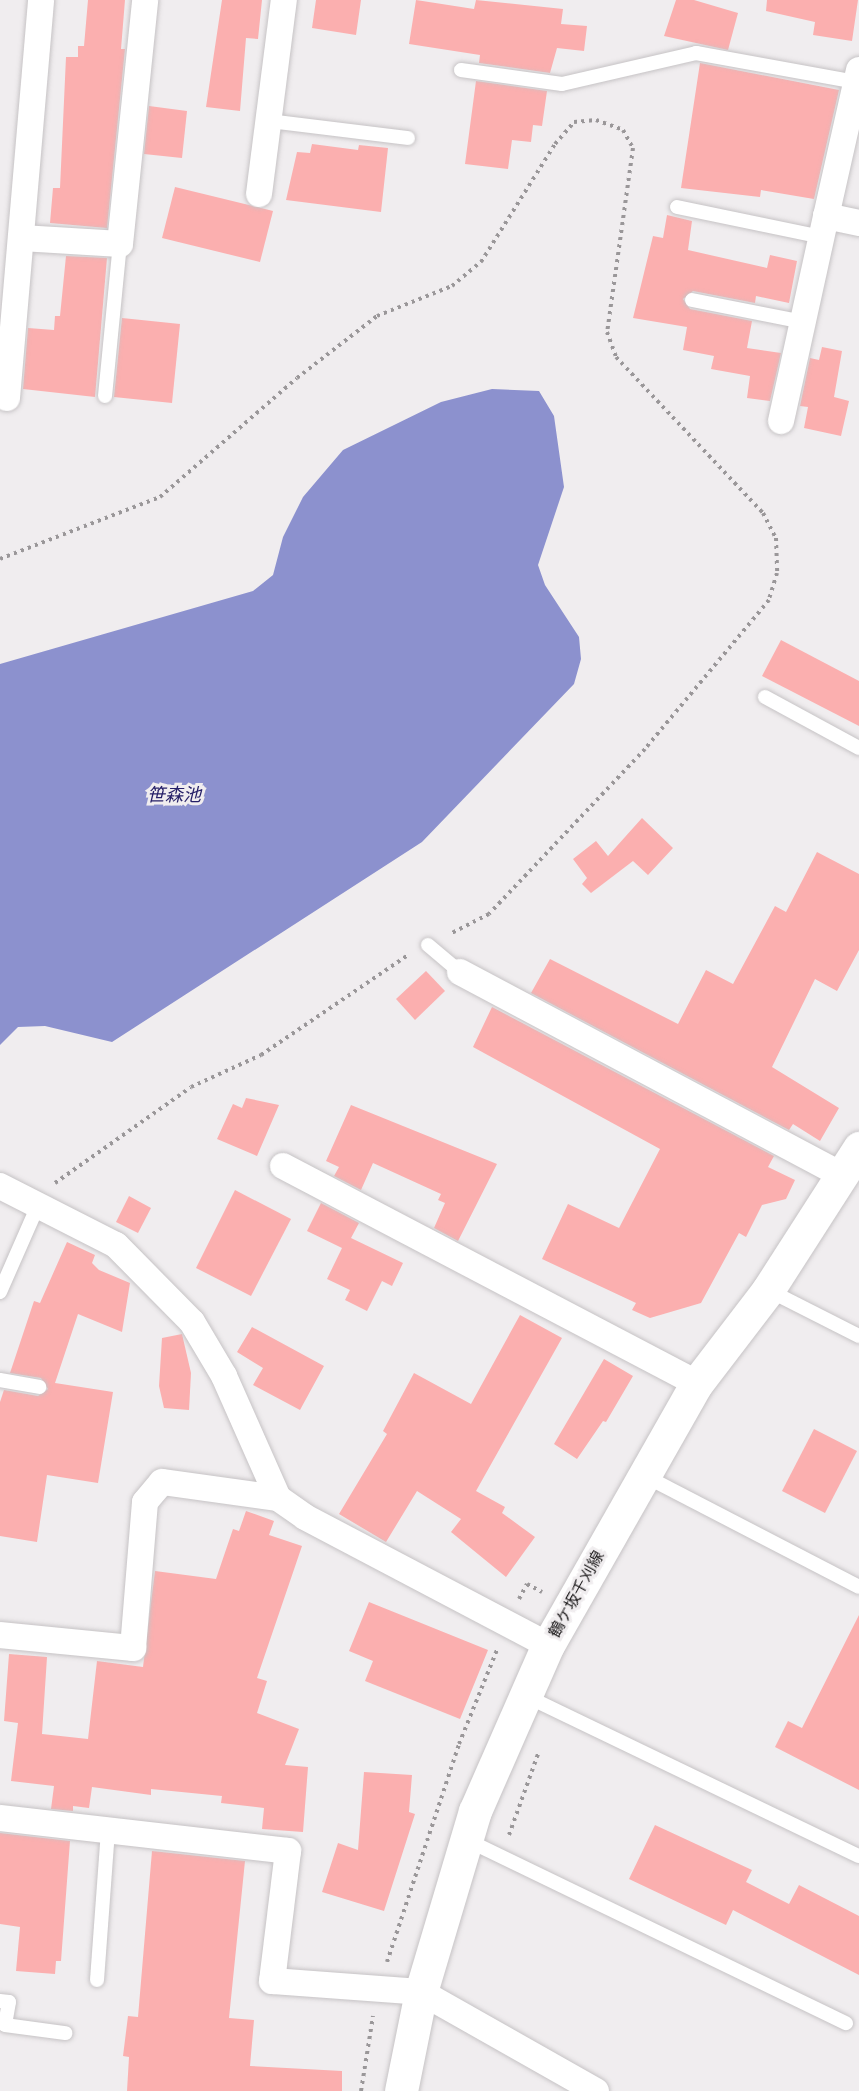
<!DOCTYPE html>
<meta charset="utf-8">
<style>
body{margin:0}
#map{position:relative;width:859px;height:2091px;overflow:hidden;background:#f0edef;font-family:"Archivo Narrow","Noto Sans JP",sans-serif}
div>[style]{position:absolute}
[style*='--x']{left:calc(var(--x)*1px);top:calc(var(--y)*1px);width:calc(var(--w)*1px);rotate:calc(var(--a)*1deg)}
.water>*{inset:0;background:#8c91ce}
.building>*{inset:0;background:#fbafaf}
.path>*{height:4px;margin-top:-2px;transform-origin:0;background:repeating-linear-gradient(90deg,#9a9799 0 3px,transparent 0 7.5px)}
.roads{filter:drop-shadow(0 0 2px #c6c3c5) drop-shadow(0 0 2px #c6c3c5)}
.lane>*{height:14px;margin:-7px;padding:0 7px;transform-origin:7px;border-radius:7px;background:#fff}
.street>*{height:26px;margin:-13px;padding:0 13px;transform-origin:13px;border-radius:13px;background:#fff}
.secondary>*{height:33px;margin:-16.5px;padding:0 16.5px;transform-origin:16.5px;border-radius:16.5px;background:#fff}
span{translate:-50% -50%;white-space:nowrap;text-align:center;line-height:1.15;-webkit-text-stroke:6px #f0edef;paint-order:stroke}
.street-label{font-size:16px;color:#1f1d1e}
.water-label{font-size:18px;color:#262068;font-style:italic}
</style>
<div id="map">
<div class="water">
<i style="clip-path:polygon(492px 389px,539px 391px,554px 416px,564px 487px,538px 565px,545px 585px,579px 637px,581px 659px,574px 684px,422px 842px,112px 1042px,45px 1026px,18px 1027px,0 1045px,0 664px,253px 591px,273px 575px,283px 537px,303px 497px,343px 450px,441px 402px)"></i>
</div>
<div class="building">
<i style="clip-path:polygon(88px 0,125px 0,121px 49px,125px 49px,107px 228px,50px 223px,53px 188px,60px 188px,66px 57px,78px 57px,78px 46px,84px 46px)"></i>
<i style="clip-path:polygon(222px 0,262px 0,258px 39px,246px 38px,240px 111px,206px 107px)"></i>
<i style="clip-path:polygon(316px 0,361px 0,356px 35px,312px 28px)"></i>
<i style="clip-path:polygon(416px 0,474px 9px,476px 0,563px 9px,561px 24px,587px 26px,584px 51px,557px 48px,550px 73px,479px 63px,480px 55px,409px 44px)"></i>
<i style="clip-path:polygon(676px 0,694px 0,738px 13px,728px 50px,664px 36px)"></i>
<i style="clip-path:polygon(767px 0,858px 0,852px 41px,813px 35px,815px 22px,766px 11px)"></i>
<i style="clip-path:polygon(700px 63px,839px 90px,814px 199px,761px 190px,760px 197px,681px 188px)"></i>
<i style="clip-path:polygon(476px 81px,547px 91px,542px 126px,533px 125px,531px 142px,512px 140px,508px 169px,465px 164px)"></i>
<i style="clip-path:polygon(149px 106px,187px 111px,182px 158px,144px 154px)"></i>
<i style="clip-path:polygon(312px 144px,358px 150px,359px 145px,388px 148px,381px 212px,286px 200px,297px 152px,310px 153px)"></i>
<i style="clip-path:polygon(175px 187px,273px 211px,260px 262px,162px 238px)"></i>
<i style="clip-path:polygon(667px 215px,692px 221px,688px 250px,767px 268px,770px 255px,797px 261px,789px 303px,756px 296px,755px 303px,693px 291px,683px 299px,690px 309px,752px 321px,747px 348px,781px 353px,770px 401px,747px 398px,750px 376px,711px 369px,714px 356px,683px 350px,687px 327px,633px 318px,653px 236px,663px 238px)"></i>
<i style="clip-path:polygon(66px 256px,107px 258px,95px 397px,23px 389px,28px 328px,54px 330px,55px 316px,60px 316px)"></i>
<i style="clip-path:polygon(122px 318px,180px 324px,172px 403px,114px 397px)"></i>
<i style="clip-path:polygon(822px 347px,842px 351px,834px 397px,849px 401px,841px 436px,804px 428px,808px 407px,800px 406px,810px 358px,819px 360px)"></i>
<i style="clip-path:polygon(781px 640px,859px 681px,859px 726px,762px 676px)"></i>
<i style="clip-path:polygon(642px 818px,673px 848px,648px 875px,633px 861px,591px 893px,582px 884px,587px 878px,573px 859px,596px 841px,608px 856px)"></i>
<i style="clip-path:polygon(817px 852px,859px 874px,859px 950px,837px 991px,815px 979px,772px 1067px,839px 1108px,820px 1141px,793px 1124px,789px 1130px,531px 993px,550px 959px,678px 1024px,706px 970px,733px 984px,775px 906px,786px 912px)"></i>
<i style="clip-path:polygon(426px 971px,445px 991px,415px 1020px,396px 999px)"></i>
<i style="clip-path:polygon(492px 1007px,774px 1156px,768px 1167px,795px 1180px,786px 1199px,762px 1205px,746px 1237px,739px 1233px,701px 1303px,650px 1318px,632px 1310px,636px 1303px,542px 1259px,568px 1204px,619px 1228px,660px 1149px,473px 1047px)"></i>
<i style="clip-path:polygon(246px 1098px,279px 1105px,257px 1156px,217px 1139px,233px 1104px,242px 1108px)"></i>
<i style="clip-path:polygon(351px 1105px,497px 1164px,458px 1241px,434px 1228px,445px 1203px,438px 1200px,441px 1194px,373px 1163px,361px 1190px,334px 1176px,339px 1167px,326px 1161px)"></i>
<i style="clip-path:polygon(235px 1190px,291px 1219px,251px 1296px,196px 1268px)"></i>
<i style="clip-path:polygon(129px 1196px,151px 1208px,138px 1233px,116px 1222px)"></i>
<i style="clip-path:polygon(321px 1203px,359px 1223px,351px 1238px,403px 1263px,392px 1286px,382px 1281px,367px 1311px,345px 1300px,350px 1290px,327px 1279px,342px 1248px,307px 1231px)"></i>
<i style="clip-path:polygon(67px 1242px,95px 1255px,92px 1263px,99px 1270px,130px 1283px,122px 1332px,78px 1314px,55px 1383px,113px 1392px,98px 1483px,47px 1475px,37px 1542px,0 1536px,0 1402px,4px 1390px,38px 1396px,48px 1389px,41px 1378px,10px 1373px,34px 1301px,40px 1303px)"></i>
<i style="clip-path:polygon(520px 1315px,562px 1338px,476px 1491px,505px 1507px,502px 1513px,535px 1537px,506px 1577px,451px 1532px,461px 1519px,417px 1491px,386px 1542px,339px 1514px,387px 1434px,383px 1431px,414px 1373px,471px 1404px)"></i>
<i style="clip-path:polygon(252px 1327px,324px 1366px,300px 1410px,253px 1385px,263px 1368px,237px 1352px)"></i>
<i style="clip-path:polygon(182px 1334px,191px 1373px,189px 1410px,164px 1408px,159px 1386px,162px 1338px)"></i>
<i style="clip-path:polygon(604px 1359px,633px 1376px,606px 1422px,603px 1421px,577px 1459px,554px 1444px)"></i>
<i style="clip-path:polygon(814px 1429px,857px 1451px,825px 1513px,782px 1491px)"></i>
<i style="clip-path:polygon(246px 1511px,274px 1521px,269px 1535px,302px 1546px,257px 1678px,267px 1681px,257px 1713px,299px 1729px,285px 1765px,308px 1767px,303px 1832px,262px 1829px,264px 1808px,221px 1803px,222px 1796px,151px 1789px,151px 1795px,92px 1787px,89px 1808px,73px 1806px,73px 1811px,51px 1809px,54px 1786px,11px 1781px,18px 1723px,4px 1721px,9px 1654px,47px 1657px,42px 1734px,88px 1739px,97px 1661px,143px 1667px,155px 1571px,216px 1579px,233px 1529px,239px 1531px)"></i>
<i style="clip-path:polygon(369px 1602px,488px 1650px,460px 1719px,365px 1681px,373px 1661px,349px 1651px)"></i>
<i style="clip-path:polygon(859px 1615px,859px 1790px,775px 1747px,788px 1721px,802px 1728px)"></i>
<i style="clip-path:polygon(364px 1772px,412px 1775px,409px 1812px,415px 1814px,384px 1911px,322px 1892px,338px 1843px,358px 1850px)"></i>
<i style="clip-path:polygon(655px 1825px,752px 1870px,746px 1882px,789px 1904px,799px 1885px,859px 1916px,859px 1975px,733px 1910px,726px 1925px,629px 1879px)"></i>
<i style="clip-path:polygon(0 1833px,70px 1841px,61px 1961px,56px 1961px,55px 1974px,16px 1971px,20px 1927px,0 1924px)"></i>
<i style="clip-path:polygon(152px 1851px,245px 1861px,229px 2018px,254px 2020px,250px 2066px,342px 2071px,342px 2091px,127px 2091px,129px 2057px,123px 2056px,128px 2016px,138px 2017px)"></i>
</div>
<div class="path">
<i style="--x:0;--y:559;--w:172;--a:-21.2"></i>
<i style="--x:160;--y:497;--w:181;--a:-41"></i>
<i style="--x:297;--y:378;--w:101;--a:-37.8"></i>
<i style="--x:377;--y:316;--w:81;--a:-21.8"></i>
<i style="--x:452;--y:286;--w:38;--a:-40"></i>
<i style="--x:481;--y:262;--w:139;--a:-57.9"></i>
<i style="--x:555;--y:144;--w:29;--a:-49"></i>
<i style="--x:574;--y:122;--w:22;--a:-5"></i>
<i style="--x:596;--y:120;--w:29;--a:20"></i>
<i style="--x:623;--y:130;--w:21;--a:61"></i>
<i style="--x:633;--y:148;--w:186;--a:98"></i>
<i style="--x:607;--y:332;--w:27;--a:70"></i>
<i style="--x:616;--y:357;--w:214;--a:46.7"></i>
<i style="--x:763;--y:513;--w:28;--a:63"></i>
<i style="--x:776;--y:538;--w:35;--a:88"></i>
<i style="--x:777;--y:573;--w:28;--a:107"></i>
<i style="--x:769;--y:600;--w:194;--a:129.8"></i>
<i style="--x:645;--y:749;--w:227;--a:133.4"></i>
<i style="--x:489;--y:914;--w:44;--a:152.9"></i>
<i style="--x:55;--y:1183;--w:166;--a:-35.2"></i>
<i style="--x:191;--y:1087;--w:77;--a:-24.6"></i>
<i style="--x:261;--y:1055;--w:178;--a:-34.2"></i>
<i style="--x:519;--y:1599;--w:17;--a:-62"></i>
<i style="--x:527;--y:1584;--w:17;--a:28"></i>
<i style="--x:509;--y:1835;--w:86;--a:-70.3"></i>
<i style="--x:387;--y:1962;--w:230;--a:-71.7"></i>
<i style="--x:459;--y:1744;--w:101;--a:-68"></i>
<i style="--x:361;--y:2091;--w:76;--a:-80.9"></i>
</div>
<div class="roads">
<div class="lane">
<i style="--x:461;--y:70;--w:102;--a:7.9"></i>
<i style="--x:562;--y:84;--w:138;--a:-13"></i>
<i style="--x:696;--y:53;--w:162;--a:10.3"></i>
<i style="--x:269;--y:121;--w:140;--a:7"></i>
<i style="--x:677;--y:207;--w:148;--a:11.7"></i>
<i style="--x:692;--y:300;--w:113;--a:11.2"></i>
<i style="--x:105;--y:396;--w:153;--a:-84.4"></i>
<i style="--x:765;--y:697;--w:107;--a:28.5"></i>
<i style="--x:428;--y:945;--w:42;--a:40.2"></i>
<i style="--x:768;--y:1290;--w:102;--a:26.8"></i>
<i style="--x:0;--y:1292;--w:97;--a:-66.3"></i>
<i style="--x:0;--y:1380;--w:40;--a:10"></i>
<i style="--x:643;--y:1475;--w:243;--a:27.4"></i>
<i style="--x:526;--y:1696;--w:369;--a:25.7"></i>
<i style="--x:467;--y:1840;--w:421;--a:25.8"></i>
<i style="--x:97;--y:1980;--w:150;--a:-85.8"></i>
<i style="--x:0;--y:2001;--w:9;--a:6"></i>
<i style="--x:9;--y:2002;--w:23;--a:100"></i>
<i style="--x:5;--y:2025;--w:61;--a:7.6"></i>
</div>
<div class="street">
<i style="--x:859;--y:70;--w:150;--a:102.7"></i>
<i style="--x:826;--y:216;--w:34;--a:12"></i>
<i style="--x:259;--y:194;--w:196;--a:-82.7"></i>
<i style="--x:22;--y:238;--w:98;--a:3.5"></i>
<i style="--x:120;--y:244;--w:245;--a:-84.1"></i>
<i style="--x:7;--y:398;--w:399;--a:-85.1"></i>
<i style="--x:781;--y:421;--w:210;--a:-77.6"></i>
<i style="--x:460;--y:972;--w:432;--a:28"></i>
<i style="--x:283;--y:1166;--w:467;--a:27.7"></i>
<i style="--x:0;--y:1186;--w:130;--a:27"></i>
<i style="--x:116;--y:1245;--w:108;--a:45.4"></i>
<i style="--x:192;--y:1322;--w:63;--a:59.3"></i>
<i style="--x:224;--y:1376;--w:133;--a:66.1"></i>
<i style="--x:278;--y:1498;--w:33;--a:35"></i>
<i style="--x:305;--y:1517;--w:275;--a:27.8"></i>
<i style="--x:0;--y:1635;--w:134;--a:5.6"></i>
<i style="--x:133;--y:1648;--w:146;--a:-85.3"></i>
<i style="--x:145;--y:1502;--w:26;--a:-50"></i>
<i style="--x:162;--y:1482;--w:117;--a:7.9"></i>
<i style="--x:0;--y:1818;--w:290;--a:6.5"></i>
<i style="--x:288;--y:1851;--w:131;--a:97"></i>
<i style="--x:272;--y:1981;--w:149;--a:4.2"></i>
<i style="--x:421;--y:1992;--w:201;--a:29.5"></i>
</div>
<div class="secondary">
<i style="--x:401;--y:2091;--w:101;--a:-78.6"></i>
<i style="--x:421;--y:1992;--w:189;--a:-73.4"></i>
<i style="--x:475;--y:1811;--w:181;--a:-66.3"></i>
<i style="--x:548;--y:1645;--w:301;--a:-60.4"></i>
<i style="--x:697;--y:1383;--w:117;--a:-52.6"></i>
<i style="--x:768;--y:1290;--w:169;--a:-57.3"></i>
</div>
</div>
<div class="street-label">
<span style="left:576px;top:1594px;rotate:-61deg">鶴ケ坂千刈線</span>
</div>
<div class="water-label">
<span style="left:174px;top:795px">笹森池</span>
</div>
</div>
